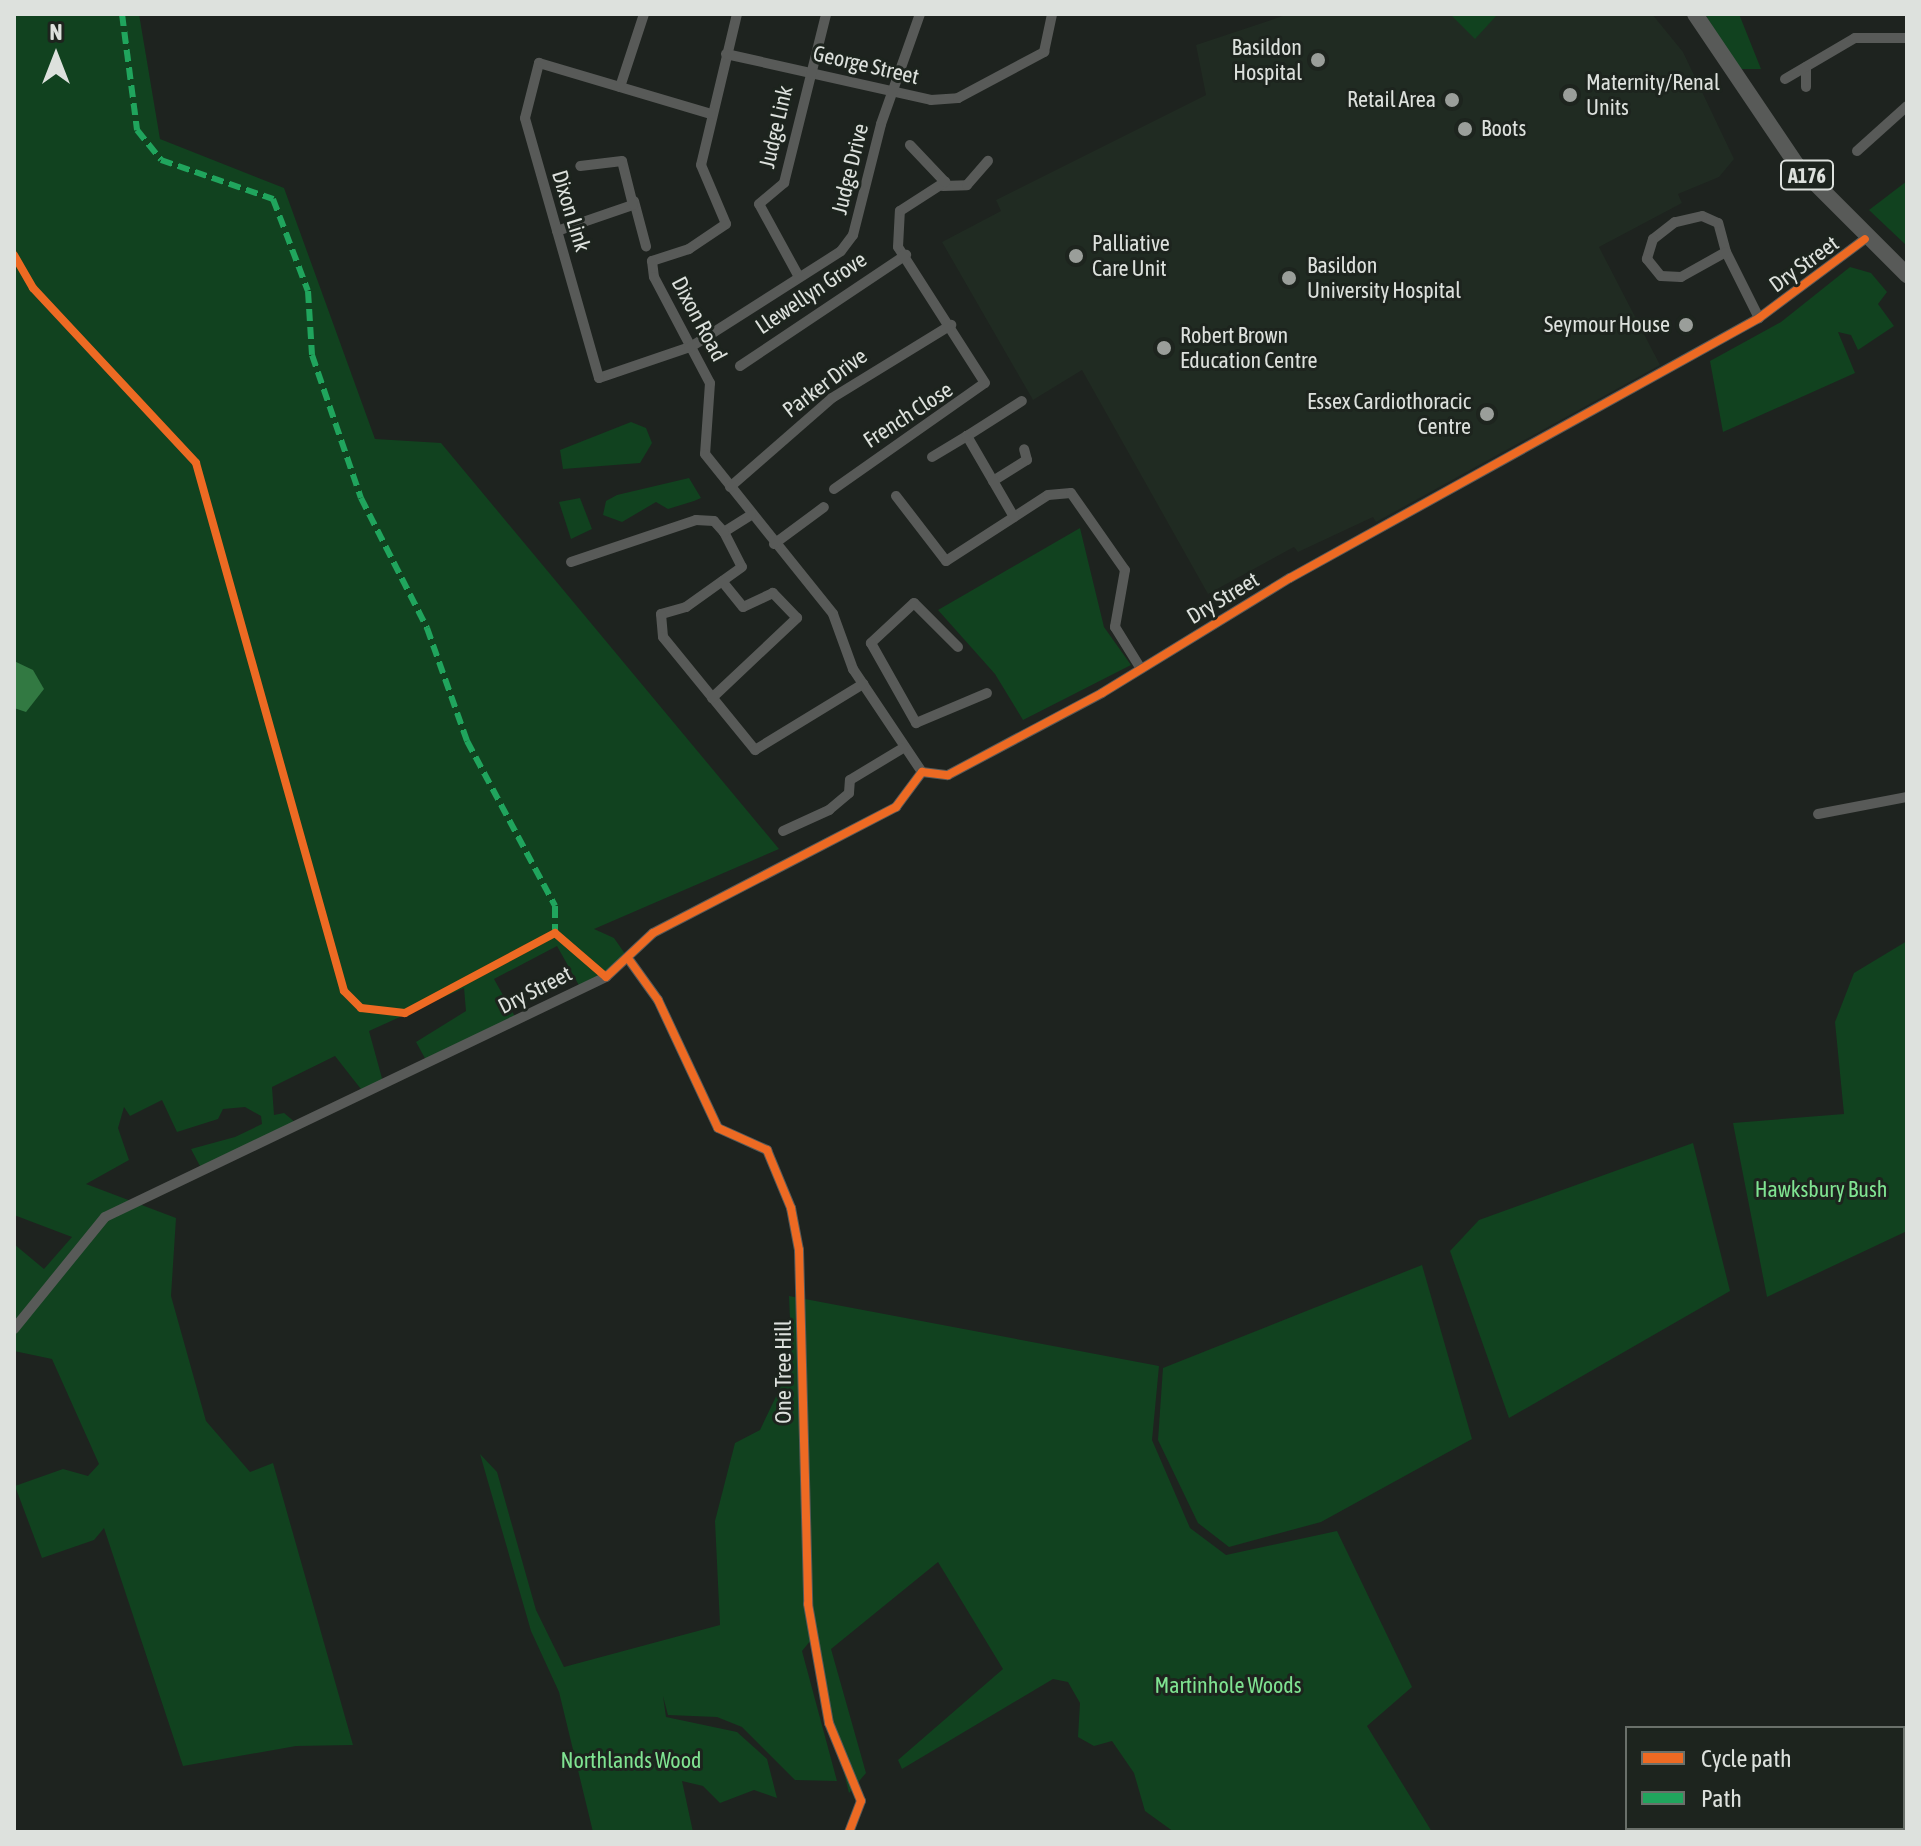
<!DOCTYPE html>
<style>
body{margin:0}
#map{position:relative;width:1921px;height:1846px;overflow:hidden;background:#1e231f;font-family:"Asap Condensed",sans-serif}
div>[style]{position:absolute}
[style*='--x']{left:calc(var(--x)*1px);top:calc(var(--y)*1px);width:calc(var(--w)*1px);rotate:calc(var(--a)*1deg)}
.built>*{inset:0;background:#202b22}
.green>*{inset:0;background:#11421f}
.water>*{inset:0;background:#327942}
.street>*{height:10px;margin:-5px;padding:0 5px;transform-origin:5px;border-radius:5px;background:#585a58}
.primary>*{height:16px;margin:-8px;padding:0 8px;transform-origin:8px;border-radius:8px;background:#585a58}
.highway>*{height:18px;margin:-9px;padding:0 9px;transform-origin:9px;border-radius:9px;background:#5f625f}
.quiet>*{height:6px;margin-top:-3px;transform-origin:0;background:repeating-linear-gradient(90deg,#20a55d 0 12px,transparent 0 18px)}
.cycleway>*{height:8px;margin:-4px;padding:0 4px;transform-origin:4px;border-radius:4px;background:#ed6a23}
.dots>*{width:22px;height:22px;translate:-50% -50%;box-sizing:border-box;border:4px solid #1d241e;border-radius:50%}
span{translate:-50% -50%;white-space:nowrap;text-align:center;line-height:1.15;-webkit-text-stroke:6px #1d241e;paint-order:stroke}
.shield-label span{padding:2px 6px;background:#1d241e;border:2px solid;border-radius:6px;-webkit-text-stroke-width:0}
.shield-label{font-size:20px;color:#dde1dd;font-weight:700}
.poi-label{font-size:22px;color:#dde1dd}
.right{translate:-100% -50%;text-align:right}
.left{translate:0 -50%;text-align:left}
.street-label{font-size:22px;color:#dde1dd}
.park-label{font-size:22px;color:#7fe391}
.frame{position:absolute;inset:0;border:16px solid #dde1dd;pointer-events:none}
.legend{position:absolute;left:1625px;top:1726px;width:280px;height:104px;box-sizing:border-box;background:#1d241e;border:2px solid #6a706a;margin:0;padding:10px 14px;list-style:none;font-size:24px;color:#dde1dd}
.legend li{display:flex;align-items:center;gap:16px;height:40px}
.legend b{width:40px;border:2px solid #6a706a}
.north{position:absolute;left:16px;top:16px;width:80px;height:80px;-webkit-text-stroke:6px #1d241e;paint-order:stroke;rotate:0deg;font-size:22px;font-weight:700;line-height:32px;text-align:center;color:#dde1dd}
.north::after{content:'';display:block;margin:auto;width:28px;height:36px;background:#dde1dd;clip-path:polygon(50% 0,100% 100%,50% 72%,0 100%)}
</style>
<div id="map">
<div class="built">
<i style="clip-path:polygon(1289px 14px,1652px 14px,1683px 52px,1734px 159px,1719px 177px,1678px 194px,1682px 203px,1599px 247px,1660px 365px,1376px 522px,1373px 517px,1298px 552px,1294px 547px,1208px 594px,1082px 370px,1033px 400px,942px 242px,1001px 211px,996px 200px,1206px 95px,1196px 45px)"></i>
</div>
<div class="green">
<i style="clip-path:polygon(14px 14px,139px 14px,160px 139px,284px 188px,375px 439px,441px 443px,779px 849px,594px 929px,614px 938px,630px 961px,581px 989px,557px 946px,494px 979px,518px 1022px,427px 1062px,416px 1042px,466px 1011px,464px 988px,369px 1031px,383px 1082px,364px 1093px,335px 1056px,272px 1087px,274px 1115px,284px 1113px,296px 1123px,201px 1168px,191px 1149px,235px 1137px,262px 1124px,261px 1116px,245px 1107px,223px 1109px,218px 1119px,177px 1132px,162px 1100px,130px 1116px,124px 1107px,118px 1128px,129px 1160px,86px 1184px,176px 1218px,171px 1296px,206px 1421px,250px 1472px,273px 1463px,353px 1745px,296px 1746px,183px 1766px,104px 1528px,94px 1540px,42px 1558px,15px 1486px,63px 1469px,88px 1476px,99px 1464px,52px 1359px,14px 1351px,14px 1244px,44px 1269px,72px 1237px,14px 1215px)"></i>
<i style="clip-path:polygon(1450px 14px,1498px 14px,1475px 39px)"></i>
<i style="clip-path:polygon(1705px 14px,1739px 14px,1761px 69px,1739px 69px)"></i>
<i style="clip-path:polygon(1907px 181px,1907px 246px,1869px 210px)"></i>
<i style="clip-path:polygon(1850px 267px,1871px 273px,1887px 292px,1878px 304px,1894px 326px,1858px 350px,1851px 335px,1838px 332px,1855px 373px,1723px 432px,1710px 361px,1781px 322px)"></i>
<i style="clip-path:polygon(631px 422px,646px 428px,652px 443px,640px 463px,563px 469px,560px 450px)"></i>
<i style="clip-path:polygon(689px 478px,701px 498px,694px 501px,668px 509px,656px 502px,622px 522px,603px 515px,606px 501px,617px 495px)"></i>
<i style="clip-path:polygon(580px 498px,592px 529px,571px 539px,559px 502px)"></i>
<i style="clip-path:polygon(1080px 528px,1104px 627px,1131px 665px,1023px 720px,995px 674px,938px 610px)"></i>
<i style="clip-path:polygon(1907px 941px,1907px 1231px,1767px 1297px,1733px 1123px,1844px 1114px,1835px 1022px,1854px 973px)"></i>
<i style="clip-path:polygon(1693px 1143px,1730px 1291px,1509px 1418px,1450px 1251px,1479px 1220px)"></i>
<i style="clip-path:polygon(1422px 1265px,1472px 1439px,1321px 1522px,1229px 1547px,1198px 1523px,1158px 1440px,1163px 1368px)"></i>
<i style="clip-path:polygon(789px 1296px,1159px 1366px,1152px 1440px,1190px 1528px,1226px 1555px,1337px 1531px,1412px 1687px,1367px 1726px,1432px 1832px,1174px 1832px,1145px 1811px,1134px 1773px,1112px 1741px,1094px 1746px,1078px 1737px,1080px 1703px,1068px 1682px,1053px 1679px,902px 1769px,898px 1760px,1003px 1669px,938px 1562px,831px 1649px,866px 1773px,849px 1793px,811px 1640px,802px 1651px,837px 1781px,795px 1780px,742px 1727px,717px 1717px,668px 1715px,663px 1696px,666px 1717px,737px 1732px,767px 1759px,777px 1798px,754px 1790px,720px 1803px,703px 1786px,682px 1781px,693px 1832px,593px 1832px,559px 1692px,531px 1631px,480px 1454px,497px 1472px,536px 1610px,564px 1667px,720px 1625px,715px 1521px,735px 1443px,760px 1430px,792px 1363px)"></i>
</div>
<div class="water">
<i style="clip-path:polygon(14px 661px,33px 670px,44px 689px,26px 712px,14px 708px)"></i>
</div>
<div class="street">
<i style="--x:737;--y:14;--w:155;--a:103.4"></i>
<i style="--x:701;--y:165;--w:64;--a:67"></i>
<i style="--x:726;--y:224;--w:45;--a:146"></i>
<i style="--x:689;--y:249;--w:39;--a:162"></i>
<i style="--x:652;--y:261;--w:16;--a:83"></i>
<i style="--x:654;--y:277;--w:120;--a:62.2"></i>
<i style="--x:710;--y:383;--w:71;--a:94"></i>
<i style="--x:705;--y:454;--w:205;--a:51.3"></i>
<i style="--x:833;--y:614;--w:59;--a:70"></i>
<i style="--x:853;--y:669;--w:124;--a:56.2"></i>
<i style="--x:726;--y:54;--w:210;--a:12.6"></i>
<i style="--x:931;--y:100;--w:27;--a:-4"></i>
<i style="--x:958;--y:98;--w:98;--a:-28.1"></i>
<i style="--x:1044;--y:52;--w:39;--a:-78"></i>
<i style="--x:1806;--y:67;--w:20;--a:90"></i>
<i style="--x:1785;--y:79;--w:81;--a:-30.4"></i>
<i style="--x:1855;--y:38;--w:52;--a:0"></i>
<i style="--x:620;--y:87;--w:77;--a:-71.8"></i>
<i style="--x:1857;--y:151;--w:67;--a:-42"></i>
<i style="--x:943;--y:186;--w:24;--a:-2"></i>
<i style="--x:967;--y:185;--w:32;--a:-49"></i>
<i style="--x:634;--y:201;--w:47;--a:75.1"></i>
<i style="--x:557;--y:231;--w:80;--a:-18.9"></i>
<i style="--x:633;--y:205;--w:45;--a:-104"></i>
<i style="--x:622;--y:161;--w:42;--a:173.2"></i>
<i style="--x:1726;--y:252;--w:30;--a:-105"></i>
<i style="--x:1718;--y:223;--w:17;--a:-156"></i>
<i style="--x:1702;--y:216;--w:28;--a:167"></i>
<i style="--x:1675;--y:222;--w:28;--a:142"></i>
<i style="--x:1653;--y:239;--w:21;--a:107"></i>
<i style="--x:1647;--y:259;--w:22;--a:51"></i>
<i style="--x:1661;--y:276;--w:20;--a:3"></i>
<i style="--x:1681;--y:277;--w:51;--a:-29.1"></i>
<i style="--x:1726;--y:252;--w:74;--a:63.4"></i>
<i style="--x:799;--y:277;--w:83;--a:-118.7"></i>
<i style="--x:759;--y:204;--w:33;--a:-40"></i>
<i style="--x:784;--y:183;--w:174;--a:-76"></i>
<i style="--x:687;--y:348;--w:93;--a:161.2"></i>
<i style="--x:599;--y:378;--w:270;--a:-105.9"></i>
<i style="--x:525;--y:118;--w:57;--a:-75.7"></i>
<i style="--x:539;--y:63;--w:179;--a:16.5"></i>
<i style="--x:689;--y:348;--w:180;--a:-32.5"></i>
<i style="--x:841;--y:251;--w:20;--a:-53"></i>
<i style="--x:853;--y:235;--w:114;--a:-75.8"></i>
<i style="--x:881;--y:124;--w:117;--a:-70.5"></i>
<i style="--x:740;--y:366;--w:200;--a:-33.8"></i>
<i style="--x:932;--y:457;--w:41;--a:-31"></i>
<i style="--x:993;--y:481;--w:40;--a:-32"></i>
<i style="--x:1027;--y:460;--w:11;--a:-105"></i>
<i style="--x:730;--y:487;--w:135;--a:-41.1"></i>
<i style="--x:832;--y:398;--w:140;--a:-31.5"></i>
<i style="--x:834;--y:489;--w:184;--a:-35.1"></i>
<i style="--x:985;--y:383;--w:161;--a:-122.6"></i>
<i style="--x:898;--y:247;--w:36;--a:-87"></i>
<i style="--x:900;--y:211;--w:54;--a:-32.8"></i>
<i style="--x:945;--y:182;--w:51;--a:-133.4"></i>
<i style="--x:896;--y:496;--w:82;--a:52.4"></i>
<i style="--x:946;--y:561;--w:121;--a:-32.9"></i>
<i style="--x:1048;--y:495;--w:23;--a:-5"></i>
<i style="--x:1071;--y:493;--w:94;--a:55"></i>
<i style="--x:1125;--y:570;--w:58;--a:100"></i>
<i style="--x:1115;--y:627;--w:49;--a:58.2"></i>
<i style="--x:751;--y:515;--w:32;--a:148"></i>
<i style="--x:724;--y:532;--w:39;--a:63"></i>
<i style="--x:742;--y:567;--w:69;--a:144.5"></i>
<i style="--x:686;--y:607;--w:26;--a:164"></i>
<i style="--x:661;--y:614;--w:23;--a:85"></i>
<i style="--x:663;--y:637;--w:146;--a:50.8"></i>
<i style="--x:755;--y:750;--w:127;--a:-31.4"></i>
<i style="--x:1014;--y:517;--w:94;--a:-120.1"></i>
<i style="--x:967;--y:436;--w:65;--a:-32.5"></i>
<i style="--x:774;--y:544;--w:62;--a:-36.5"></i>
<i style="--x:571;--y:562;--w:132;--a:-18.6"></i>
<i style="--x:696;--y:520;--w:18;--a:3"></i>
<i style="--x:714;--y:521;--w:15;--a:48"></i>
<i style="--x:958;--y:647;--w:62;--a:-135"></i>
<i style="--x:914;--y:603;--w:59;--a:137.1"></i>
<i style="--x:871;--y:643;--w:92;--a:60.6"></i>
<i style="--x:916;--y:723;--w:77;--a:-22.9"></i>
<i style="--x:712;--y:698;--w:117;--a:-43.3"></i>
<i style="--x:797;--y:618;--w:35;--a:-134"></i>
<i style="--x:773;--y:593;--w:33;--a:155"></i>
<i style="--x:743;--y:607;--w:33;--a:-129"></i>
<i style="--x:1818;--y:814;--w:91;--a:-10.8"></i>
<i style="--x:783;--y:831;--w:51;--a:-24.5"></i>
<i style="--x:829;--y:810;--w:26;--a:-40"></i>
<i style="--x:849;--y:793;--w:13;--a:-86"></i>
<i style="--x:850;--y:780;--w:62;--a:-31.1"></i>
<i style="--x:630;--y:961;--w:48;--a:54.3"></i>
<i style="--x:658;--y:1000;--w:141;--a:64.9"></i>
<i style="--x:718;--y:1128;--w:54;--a:24.2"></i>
<i style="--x:767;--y:1150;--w:63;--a:67.5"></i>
<i style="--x:791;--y:1208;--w:43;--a:79.2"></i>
<i style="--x:799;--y:1250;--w:354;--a:88.5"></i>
<i style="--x:808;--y:1604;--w:121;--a:80"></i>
<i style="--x:829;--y:1723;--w:84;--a:67.7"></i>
<i style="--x:861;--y:1801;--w:33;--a:111"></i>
<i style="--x:14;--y:1329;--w:144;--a:-50.9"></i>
<i style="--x:105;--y:1217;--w:556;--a:-25.6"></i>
<i style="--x:606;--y:977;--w:64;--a:-43.1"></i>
<i style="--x:653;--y:933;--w:274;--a:-27.4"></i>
<i style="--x:896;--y:807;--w:44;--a:-53.4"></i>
<i style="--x:922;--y:772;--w:26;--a:7"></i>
<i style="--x:948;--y:775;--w:174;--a:-28"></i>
<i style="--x:1102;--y:693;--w:220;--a:-31.5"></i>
<i style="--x:1290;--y:578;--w:536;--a:-29"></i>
<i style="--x:1759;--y:318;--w:132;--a:-36.7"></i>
</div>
<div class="primary">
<i style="--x:1695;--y:14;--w:182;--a:56"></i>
<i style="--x:1797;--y:165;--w:156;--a:45"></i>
</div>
<div class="highway">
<i style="--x:1899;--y:1832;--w:10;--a:-37"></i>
</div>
<div class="quiet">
<i style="--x:122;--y:14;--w:117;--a:82.6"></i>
<i style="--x:137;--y:130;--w:38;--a:51"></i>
<i style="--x:161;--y:160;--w:119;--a:19.2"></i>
<i style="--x:273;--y:199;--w:98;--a:69.2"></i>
<i style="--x:308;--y:291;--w:64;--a:86.4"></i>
<i style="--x:312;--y:355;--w:151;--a:71.1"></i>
<i style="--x:361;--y:498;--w:146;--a:63.1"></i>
<i style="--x:427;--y:628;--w:120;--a:70.5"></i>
<i style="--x:467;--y:741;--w:187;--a:61.9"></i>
<i style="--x:555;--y:906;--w:27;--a:90"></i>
</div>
<div class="cycleway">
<i style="--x:14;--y:255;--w:38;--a:60"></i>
<i style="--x:33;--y:288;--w:239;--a:47"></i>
<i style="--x:196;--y:463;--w:548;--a:74.34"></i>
<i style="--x:344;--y:991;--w:24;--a:45"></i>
<i style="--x:361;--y:1008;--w:44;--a:6.5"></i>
<i style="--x:405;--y:1013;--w:170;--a:-28.1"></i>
<i style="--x:555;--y:933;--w:67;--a:40.8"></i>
<i style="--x:606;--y:977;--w:64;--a:-43.1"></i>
<i style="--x:653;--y:933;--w:274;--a:-27.4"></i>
<i style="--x:896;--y:807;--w:44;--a:-53.4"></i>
<i style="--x:922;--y:772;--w:26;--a:7"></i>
<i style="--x:948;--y:775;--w:174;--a:-28"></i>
<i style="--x:1102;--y:693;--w:220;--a:-31.5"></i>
<i style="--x:1290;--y:578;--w:536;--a:-29"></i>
<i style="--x:1759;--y:318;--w:132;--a:-36.7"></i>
<i style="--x:630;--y:961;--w:48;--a:54.3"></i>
<i style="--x:658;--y:1000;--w:141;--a:64.9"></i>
<i style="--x:718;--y:1128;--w:54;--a:24.2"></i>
<i style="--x:767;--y:1150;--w:63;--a:67.5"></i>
<i style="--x:791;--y:1208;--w:43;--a:79.2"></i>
<i style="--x:799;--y:1250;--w:354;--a:88.5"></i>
<i style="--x:808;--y:1604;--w:121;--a:80"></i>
<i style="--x:829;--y:1723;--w:84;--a:67.7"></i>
<i style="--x:861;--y:1801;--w:33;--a:111"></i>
</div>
<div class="dots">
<i style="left:1318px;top:60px;background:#9a9e9a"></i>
<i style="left:1570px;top:95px;background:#9a9e9a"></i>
<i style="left:1452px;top:100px;background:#9a9e9a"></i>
<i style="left:1465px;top:129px;background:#9a9e9a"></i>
<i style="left:1076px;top:256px;background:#9a9e9a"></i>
<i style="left:1289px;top:278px;background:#9a9e9a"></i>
<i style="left:1686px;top:325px;background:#9a9e9a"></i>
<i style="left:1164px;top:348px;background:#9a9e9a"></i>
<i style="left:1487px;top:414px;background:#9a9e9a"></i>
</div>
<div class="shield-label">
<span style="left:1807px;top:175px">A176</span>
</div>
<div class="poi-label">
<span class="right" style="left:1302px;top:60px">Basildon<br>Hospital</span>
<span class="left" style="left:1586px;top:95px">Maternity/Renal<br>Units</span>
<span class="right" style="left:1436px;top:100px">Retail Area</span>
<span class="left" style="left:1481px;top:129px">Boots</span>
<span class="left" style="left:1092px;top:256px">Palliative<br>Care Unit</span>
<span class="left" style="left:1307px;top:278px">Basildon<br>University Hospital</span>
<span class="right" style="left:1670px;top:325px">Seymour House</span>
<span class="left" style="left:1180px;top:348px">Robert Brown<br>Education Centre</span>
<span class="right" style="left:1471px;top:414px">Essex Cardiothoracic<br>Centre</span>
</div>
<div class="street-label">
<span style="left:866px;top:65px;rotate:13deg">George Street</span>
<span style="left:776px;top:127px;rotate:-77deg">Judge Link</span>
<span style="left:850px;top:169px;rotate:-76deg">Judge Drive</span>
<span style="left:571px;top:211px;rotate:73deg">Dixon Link</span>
<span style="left:1804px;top:264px;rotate:-36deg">Dry Street</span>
<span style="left:811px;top:293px;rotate:-34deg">Llewellyn Grove</span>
<span style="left:699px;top:319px;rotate:62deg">Dixon Road</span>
<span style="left:825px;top:383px;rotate:-37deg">Parker Drive</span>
<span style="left:908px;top:415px;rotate:-33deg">French Close</span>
<span style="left:1223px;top:598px;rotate:-31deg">Dry Street</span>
<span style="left:535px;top:990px;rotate:-27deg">Dry Street</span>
<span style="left:784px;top:1372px;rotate:-90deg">One Tree Hill</span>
</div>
<div class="park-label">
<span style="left:1821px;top:1190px">Hawksbury Bush</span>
<span style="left:1228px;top:1686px">Martinhole Woods</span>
<span style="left:631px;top:1761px">Northlands Wood</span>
</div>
<div class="frame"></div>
<ul class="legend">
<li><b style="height:10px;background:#ed6a23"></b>Cycle path</li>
<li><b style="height:10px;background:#20a55d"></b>Path</li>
</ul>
<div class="north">N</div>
</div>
